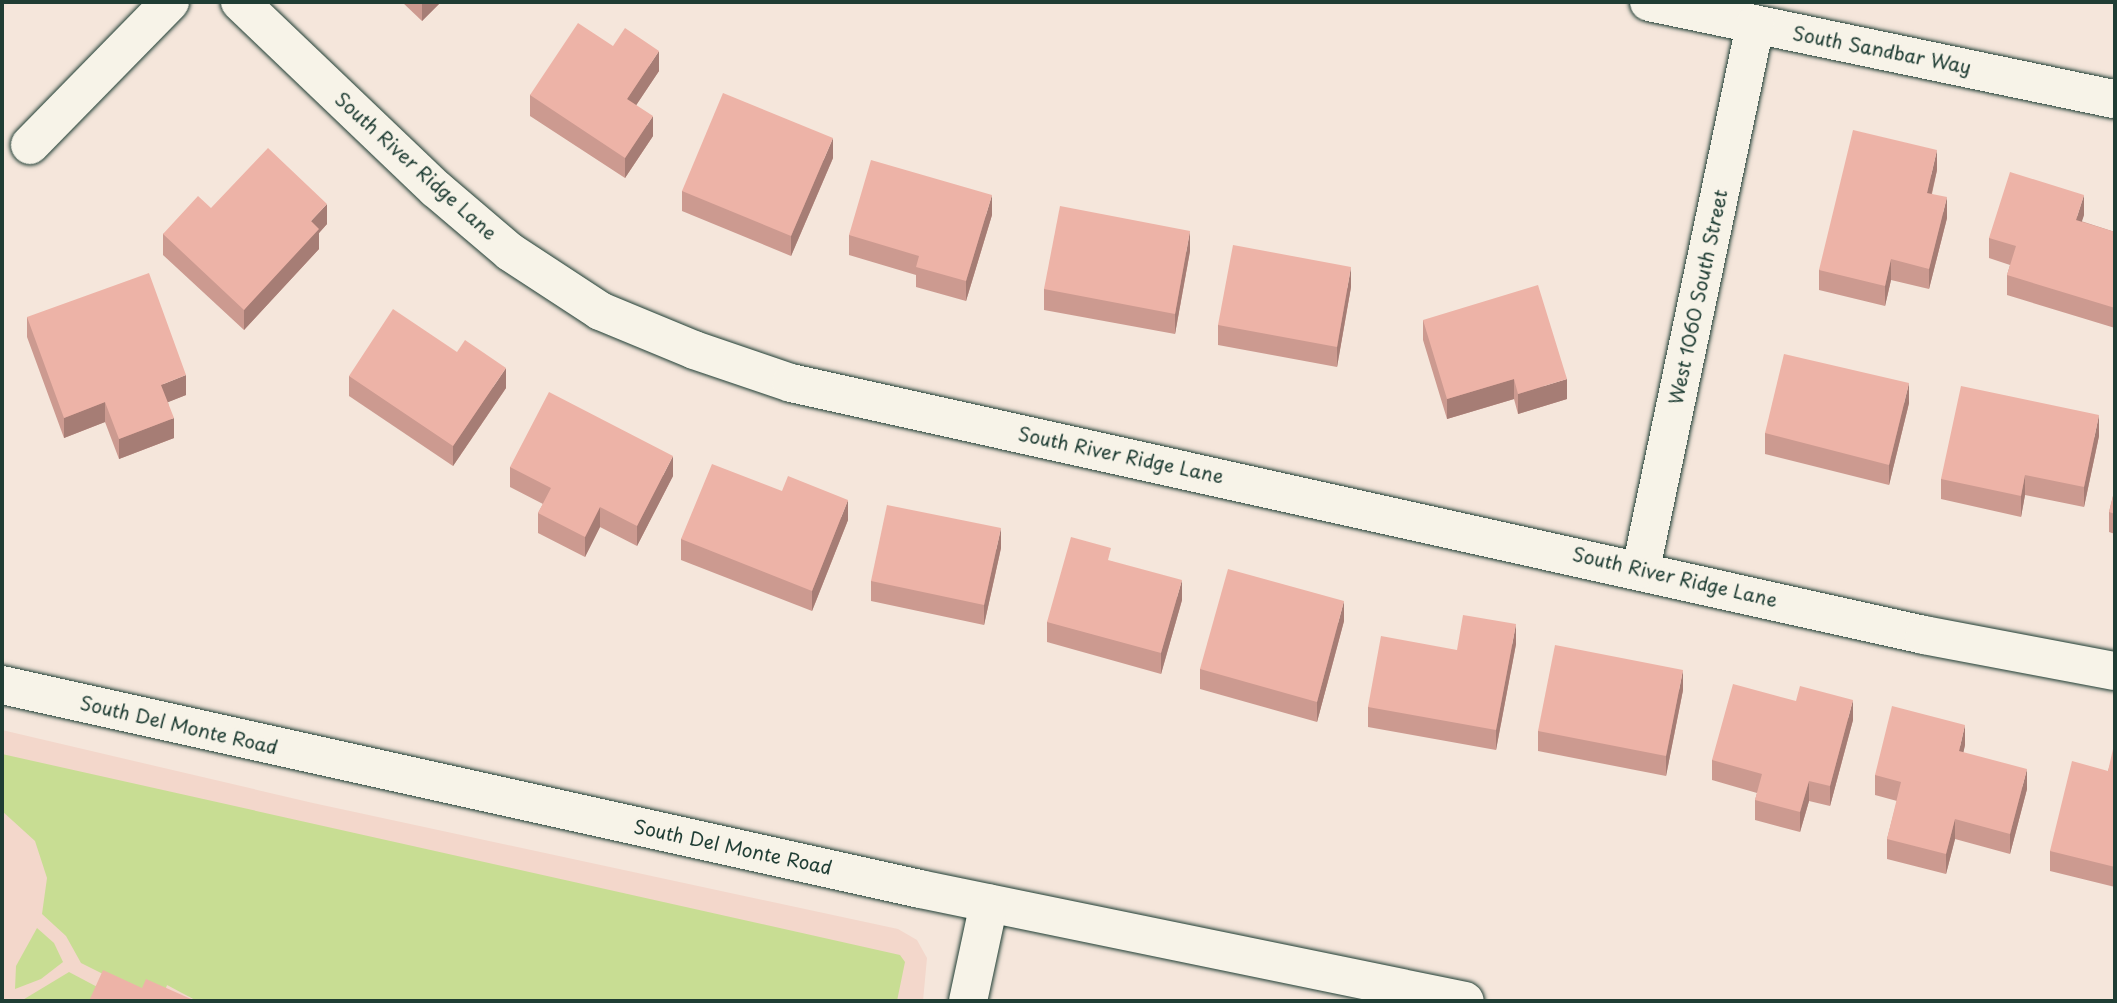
<!DOCTYPE html>
<style>
body{margin:0}
#map{position:relative;width:2117px;height:1003px;overflow:hidden;background:#f5e6db;font-family:"Playpen Sans",sans-serif}
div>[style]{position:absolute}
[style*='--x']{left:calc(var(--x)*1px);top:calc(var(--y)*1px);width:calc(var(--w)*1px);rotate:calc(var(--a)*1deg)}
.built>*{inset:0;background:#f3d7cb}
.green>*{inset:0;background:#c8dd93}
.roads{filter:drop-shadow(0 0 2px #1f3d34) drop-shadow(0 0 2px #1f3d34)}
.minor>*{height:38px;margin:-19px;padding:0 19px;transform-origin:19px;border-radius:19px;background:#f7f3e8}
.tertiary>*{height:38px;margin:-19px;padding:0 19px;transform-origin:19px;border-radius:19px;background:#f7f3e8}
.wall>*{inset:0;background:#cc9a90}
.shaded-wall>*{inset:0;background:#a67d75}
.building>*{inset:0;background:#edb3a7}
span{translate:-50% -50%;white-space:nowrap;text-align:center;line-height:1.15;-webkit-text-stroke:5px #f7f3e8;paint-order:stroke}
.street-label{font-size:19px;color:#1f3d34}
.frame{position:absolute;inset:0;border:4px solid #1f3d34;pointer-events:none}
</style>
<div id="map">
<div class="built">
<i style="clip-path:polygon(2px 730px,313px 803px,898px 929px,917px 940px,927px 958px,923px 1001px,2px 1001px)"></i>
</div>
<div class="green">
<i style="clip-path:polygon(2px 754px,900px 955px,905px 962px,897px 1001px,197px 1001px,167px 985px,164px 994px,141px 993px,81px 963px,66px 936px,42px 914px,47px 878px,35px 841px,2px 811px)"></i>
<i style="clip-path:polygon(37px 928px,54px 943px,63px 962px,41px 979px,15px 989px,16px 966px)"></i>
<i style="clip-path:polygon(69px 972px,103px 990px,98px 1001px,21px 1001px)"></i>
</div>
<div class="roads">
<div class="minor">
<i style="--x:240;--y:2;--w:271;--a:43.7"></i>
<i style="--x:436;--y:189;--w:97;--a:40.4"></i>
<i style="--x:510;--y:252;--w:108;--a:33.2"></i>
<i style="--x:600;--y:311;--w:102;--a:22.5"></i>
<i style="--x:694;--y:350;--w:102;--a:18.8"></i>
<i style="--x:791;--y:383;--w:1161;--a:12.54"></i>
<i style="--x:1924;--y:635;--w:194;--a:10.7"></i>
<i style="--x:1649;--y:2;--w:476;--a:11.8"></i>
<i style="--x:30;--y:145;--w:200;--a:-45.6"></i>
<i style="--x:1641;--y:569;--w:556;--a:-78.16"></i>
</div>
<div class="tertiary">
<i style="--x:2;--y:685;--w:940;--a:12.53"></i>
<i style="--x:920;--y:889;--w:556;--a:11.61"></i>
<i style="--x:968;--y:1001;--w:100;--a:-77.9"></i>
</div>
</div>
<div class="wall">
<i style="clip-path:polygon(402px 2px,441px 2px,422px 21px)"></i>
<i style="clip-path:polygon(613px 46px,659px 71px,636px 105px,653px 136px,625px 178px,530px 116px,530px 95px)"></i>
<i style="clip-path:polygon(833px 158px,791px 256px,682px 211px,682px 191px)"></i>
<i style="clip-path:polygon(1937px 170px,1932px 194px,1947px 218px,1929px 289px,1891px 280px,1885px 306px,1819px 290px,1819px 270px)"></i>
<i style="clip-path:polygon(211px 208px,327px 224px,319px 233px,319px 249px,244px 330px,163px 255px,163px 234px)"></i>
<i style="clip-path:polygon(992px 215px,966px 301px,916px 287px,916px 275px,849px 255px,849px 235px)"></i>
<i style="clip-path:polygon(2084px 215px,2081px 221px,2115px 232px,2115px 328px,2007px 295px,2007px 275px,2010px 265px,1989px 258px,1989px 238px)"></i>
<i style="clip-path:polygon(1190px 251px,1175px 334px,1044px 310px,1044px 289px)"></i>
<i style="clip-path:polygon(1351px 287px,1337px 367px,1218px 345px,1218px 325px)"></i>
<i style="clip-path:polygon(27px 317px,186px 395px,168px 402px,174px 438px,119px 459px,105px 422px,64px 438px,27px 337px)"></i>
<i style="clip-path:polygon(1423px 320px,1567px 399px,1518px 414px,1514px 399px,1447px 419px,1423px 340px)"></i>
<i style="clip-path:polygon(349px 376px,506px 388px,453px 466px,349px 396px)"></i>
<i style="clip-path:polygon(1909px 403px,1889px 485px,1765px 454px,1765px 433px)"></i>
<i style="clip-path:polygon(2099px 436px,2084px 507px,2025px 495px,2021px 517px,1941px 499px,1941px 479px)"></i>
<i style="clip-path:polygon(510px 467px,673px 476px,637px 546px,600px 527px,585px 557px,538px 533px,538px 513px,543px 504px,510px 487px)"></i>
<i style="clip-path:polygon(2115px 488px,2115px 534px,2109px 532px,2109px 512px)"></i>
<i style="clip-path:polygon(782px 491px,848px 520px,812px 611px,681px 560px,681px 539px)"></i>
<i style="clip-path:polygon(1001px 548px,984px 625px,871px 601px,871px 581px)"></i>
<i style="clip-path:polygon(1111px 561px,1182px 600px,1161px 674px,1047px 642px,1047px 622px)"></i>
<i style="clip-path:polygon(1344px 621px,1317px 722px,1200px 689px,1200px 669px)"></i>
<i style="clip-path:polygon(1516px 644px,1496px 750px,1368px 727px,1368px 707px,1457px 650px)"></i>
<i style="clip-path:polygon(1683px 690px,1666px 776px,1538px 751px,1538px 731px)"></i>
<i style="clip-path:polygon(1796px 701px,1853px 720px,1830px 806px,1809px 801px,1800px 832px,1755px 820px,1755px 800px,1757px 793px,1712px 780px,1712px 760px)"></i>
<i style="clip-path:polygon(1965px 745px,1963px 753px,2027px 789px,2010px 854px,1955px 839px,1946px 874px,1887px 859px,1887px 839px,1897px 801px,1875px 795px,1875px 775px)"></i>
<i style="clip-path:polygon(2115px 749px,2115px 887px,2050px 871px,2050px 851px,2108px 771px)"></i>
</div>
<div class="shaded-wall">
<i style="clip-path:polygon(422px 2px,441px 2px,422px 21px)"></i>
<i style="clip-path:polygon(659px 51px,659px 71px,627px 119px,627px 99px)"></i>
<i style="clip-path:polygon(653px 116px,653px 136px,625px 178px,625px 158px)"></i>
<i style="clip-path:polygon(833px 138px,833px 158px,791px 256px,791px 236px)"></i>
<i style="clip-path:polygon(1937px 150px,1937px 170px,1927px 213px,1927px 193px)"></i>
<i style="clip-path:polygon(992px 195px,992px 215px,966px 301px,966px 281px)"></i>
<i style="clip-path:polygon(2084px 195px,2084px 215px,2076px 240px,2076px 220px)"></i>
<i style="clip-path:polygon(1947px 197px,1947px 218px,1929px 289px,1929px 269px)"></i>
<i style="clip-path:polygon(327px 204px,327px 224px,319px 233px,319px 249px,244px 330px,244px 310px,311px 221px)"></i>
<i style="clip-path:polygon(1190px 231px,1190px 251px,1175px 334px,1175px 314px)"></i>
<i style="clip-path:polygon(1891px 259px,1891px 280px,1885px 306px,1885px 286px)"></i>
<i style="clip-path:polygon(1351px 267px,1351px 287px,1337px 367px,1337px 347px)"></i>
<i style="clip-path:polygon(506px 368px,506px 388px,453px 466px,453px 446px)"></i>
<i style="clip-path:polygon(186px 375px,186px 395px,161px 405px,161px 385px)"></i>
<i style="clip-path:polygon(1514px 379px,1514px 399px,1447px 419px,1447px 399px)"></i>
<i style="clip-path:polygon(1567px 379px,1567px 399px,1518px 414px,1518px 394px)"></i>
<i style="clip-path:polygon(1909px 383px,1909px 403px,1889px 485px,1889px 465px)"></i>
<i style="clip-path:polygon(105px 402px,105px 422px,64px 438px,64px 418px)"></i>
<i style="clip-path:polygon(2099px 415px,2099px 436px,2084px 507px,2084px 487px)"></i>
<i style="clip-path:polygon(174px 418px,174px 438px,119px 459px,119px 439px)"></i>
<i style="clip-path:polygon(673px 456px,673px 476px,637px 546px,637px 526px)"></i>
<i style="clip-path:polygon(2025px 475px,2025px 495px,2021px 517px,2021px 496px)"></i>
<i style="clip-path:polygon(848px 500px,848px 520px,812px 611px,812px 591px)"></i>
<i style="clip-path:polygon(600px 507px,600px 527px,585px 557px,585px 537px)"></i>
<i style="clip-path:polygon(1001px 528px,1001px 548px,984px 625px,984px 605px)"></i>
<i style="clip-path:polygon(1182px 580px,1182px 600px,1161px 674px,1161px 653px)"></i>
<i style="clip-path:polygon(1344px 601px,1344px 621px,1317px 722px,1317px 702px)"></i>
<i style="clip-path:polygon(1516px 624px,1516px 644px,1496px 750px,1496px 730px)"></i>
<i style="clip-path:polygon(1683px 670px,1683px 690px,1666px 776px,1666px 756px)"></i>
<i style="clip-path:polygon(1853px 700px,1853px 720px,1830px 806px,1830px 786px)"></i>
<i style="clip-path:polygon(1965px 725px,1965px 745px,1959px 772px,1959px 751px)"></i>
<i style="clip-path:polygon(2027px 769px,2027px 789px,2010px 854px,2010px 834px)"></i>
<i style="clip-path:polygon(1809px 781px,1809px 801px,1800px 832px,1800px 812px)"></i>
<i style="clip-path:polygon(1955px 819px,1955px 839px,1946px 874px,1946px 854px)"></i>
</div>
<div class="building">
<i style="clip-path:polygon(578px 23px,613px 46px,625px 28px,659px 51px,627px 99px,653px 116px,625px 158px,530px 95px)"></i>
<i style="clip-path:polygon(723px 93px,833px 138px,791px 236px,682px 191px)"></i>
<i style="clip-path:polygon(1853px 130px,1937px 150px,1927px 193px,1947px 197px,1929px 269px,1891px 259px,1885px 286px,1819px 270px)"></i>
<i style="clip-path:polygon(268px 148px,327px 204px,311px 221px,319px 229px,244px 310px,163px 234px,198px 196px,211px 208px)"></i>
<i style="clip-path:polygon(871px 160px,992px 195px,966px 281px,916px 267px,919px 256px,849px 235px)"></i>
<i style="clip-path:polygon(2010px 172px,2084px 195px,2076px 220px,2115px 232px,2115px 308px,2007px 275px,2016px 246px,1989px 238px)"></i>
<i style="clip-path:polygon(1060px 206px,1190px 231px,1175px 314px,1044px 289px)"></i>
<i style="clip-path:polygon(1233px 245px,1351px 267px,1337px 347px,1218px 325px)"></i>
<i style="clip-path:polygon(149px 273px,186px 375px,161px 385px,174px 418px,119px 439px,105px 402px,64px 418px,27px 317px)"></i>
<i style="clip-path:polygon(1538px 285px,1567px 379px,1518px 394px,1514px 379px,1447px 399px,1423px 320px)"></i>
<i style="clip-path:polygon(393px 309px,457px 352px,465px 340px,506px 368px,453px 446px,349px 376px)"></i>
<i style="clip-path:polygon(1784px 354px,1909px 383px,1889px 465px,1765px 433px)"></i>
<i style="clip-path:polygon(1961px 386px,2099px 415px,2084px 487px,2025px 475px,2021px 496px,1941px 479px)"></i>
<i style="clip-path:polygon(549px 392px,673px 456px,637px 526px,600px 507px,585px 537px,538px 513px,551px 488px,510px 467px)"></i>
<i style="clip-path:polygon(712px 464px,782px 491px,788px 476px,848px 500px,812px 591px,681px 539px)"></i>
<i style="clip-path:polygon(2115px 488px,2115px 514px,2109px 512px)"></i>
<i style="clip-path:polygon(887px 505px,1001px 528px,984px 605px,871px 581px)"></i>
<i style="clip-path:polygon(1071px 537px,1111px 548px,1108px 560px,1182px 580px,1161px 653px,1047px 622px)"></i>
<i style="clip-path:polygon(1228px 569px,1344px 601px,1317px 702px,1200px 669px)"></i>
<i style="clip-path:polygon(1463px 615px,1516px 624px,1496px 730px,1368px 707px,1381px 636px,1457px 650px)"></i>
<i style="clip-path:polygon(1555px 645px,1683px 670px,1666px 756px,1538px 731px)"></i>
<i style="clip-path:polygon(1733px 684px,1796px 701px,1800px 686px,1853px 700px,1830px 786px,1809px 781px,1800px 812px,1755px 800px,1762px 774px,1712px 760px)"></i>
<i style="clip-path:polygon(1892px 706px,1965px 725px,1959px 751px,2027px 769px,2010px 834px,1955px 819px,1946px 854px,1887px 839px,1901px 782px,1875px 775px)"></i>
<i style="clip-path:polygon(2113px 749px,2115px 749px,2115px 867px,2050px 851px,2072px 761px,2108px 771px)"></i>
<i style="clip-path:polygon(103px 970px,142px 988px,146px 979px,191px 999px,190px 1001px,89px 1001px)"></i>
</div>
<div class="street-label">
<span style="left:1882px;top:50px;rotate:11deg">South Sandbar Way</span>
<span style="left:416px;top:166px;rotate:42deg">South River Ridge Lane</span>
<span style="left:1698px;top:297px;rotate:-78deg">West 1060 South Street</span>
<span style="left:1121px;top:455px;rotate:12deg">South River Ridge Lane</span>
<span style="left:1675px;top:577px;rotate:13deg">South River Ridge Lane</span>
<span style="left:179px;top:725px;rotate:13deg">South Del Monte Road</span>
<span style="left:733px;top:847px;rotate:12deg">South Del Monte Road</span>
</div>
<div class="frame"></div>
</div>
